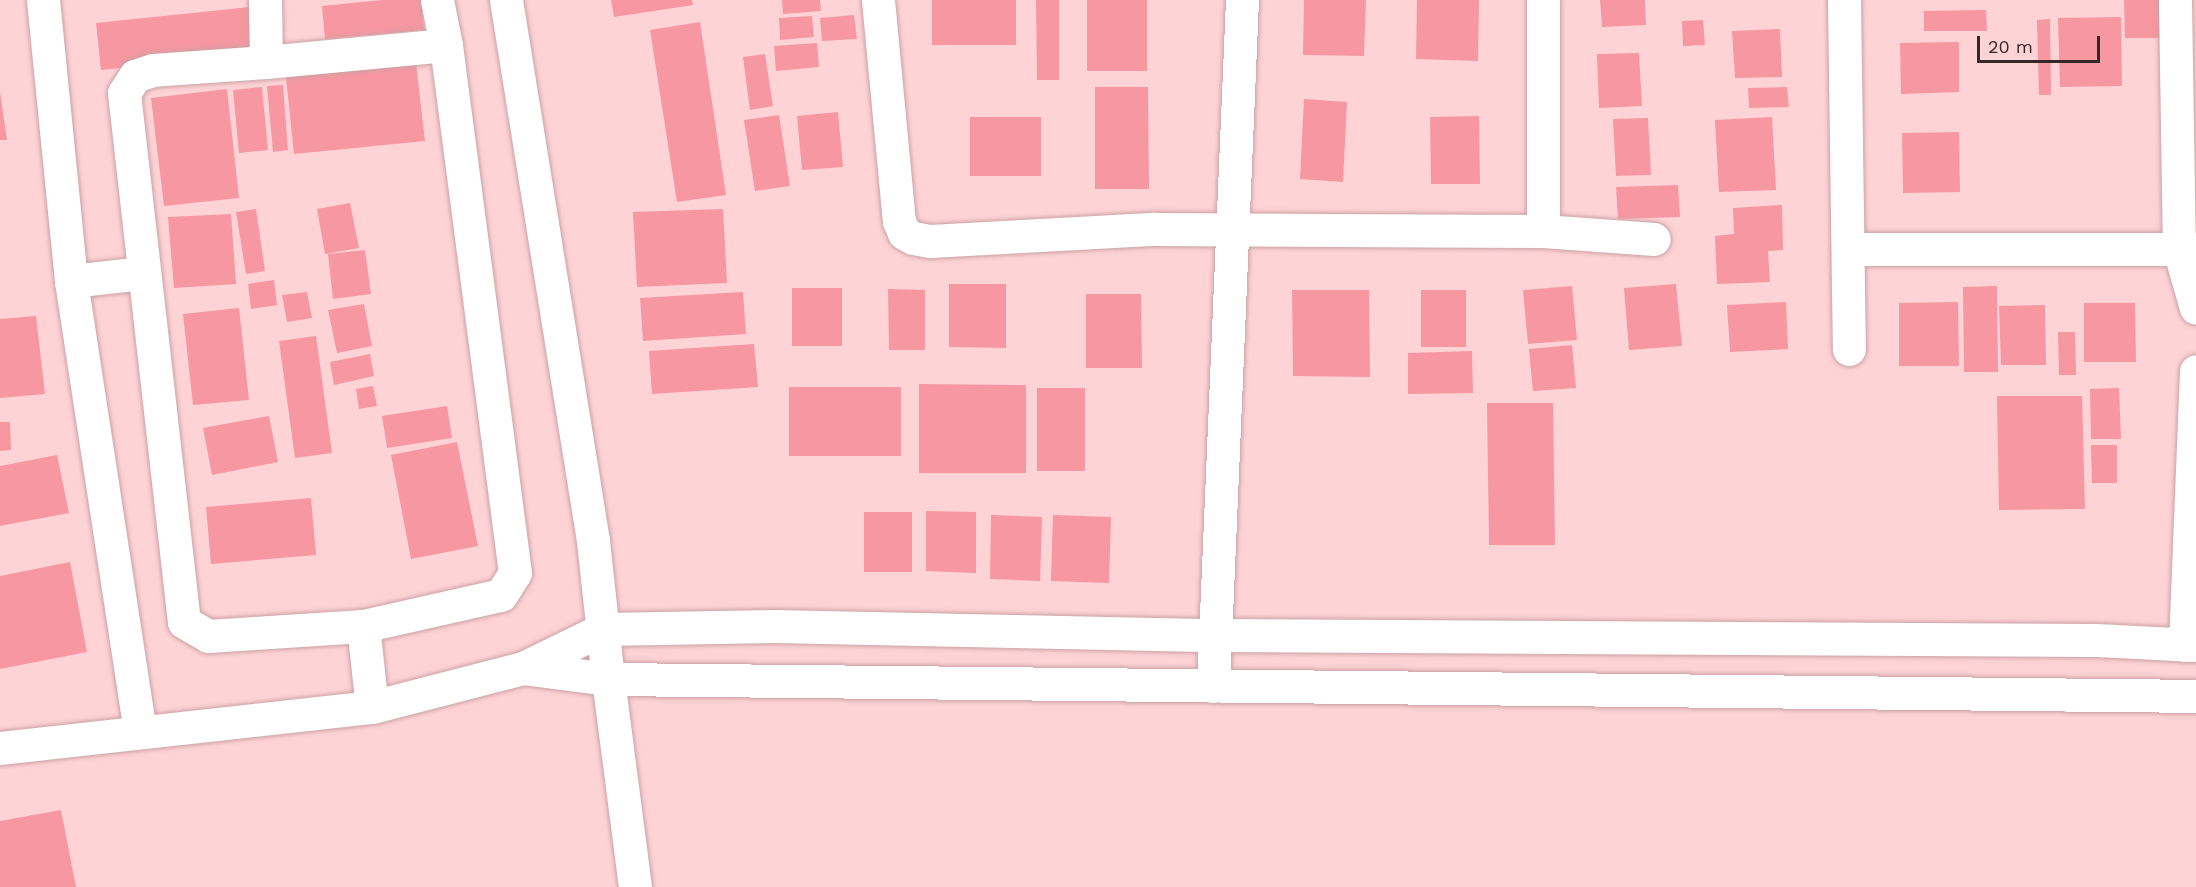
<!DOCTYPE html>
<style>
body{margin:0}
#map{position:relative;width:2196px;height:887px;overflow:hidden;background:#fed3d6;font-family:"Work Sans",sans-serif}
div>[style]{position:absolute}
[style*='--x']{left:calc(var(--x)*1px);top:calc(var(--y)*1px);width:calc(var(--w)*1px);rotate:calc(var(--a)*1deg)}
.building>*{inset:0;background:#f697a1}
.roads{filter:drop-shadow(0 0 2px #cba2a5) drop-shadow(0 0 2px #cba2a5)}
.minor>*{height:33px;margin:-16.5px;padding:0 16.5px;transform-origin:16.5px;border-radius:16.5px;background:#fff}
.tertiary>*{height:33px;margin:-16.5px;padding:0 16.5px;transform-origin:16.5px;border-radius:16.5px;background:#fff}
span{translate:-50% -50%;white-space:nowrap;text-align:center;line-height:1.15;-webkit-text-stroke:5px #fed3d6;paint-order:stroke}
.scale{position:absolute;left:1977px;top:36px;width:123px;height:27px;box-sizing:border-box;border:3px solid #362627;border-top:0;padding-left:8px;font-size:18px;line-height:21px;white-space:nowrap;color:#362627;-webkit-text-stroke:4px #fed3d6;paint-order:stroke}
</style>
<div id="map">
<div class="building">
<i style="clip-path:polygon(382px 0,421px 0,424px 30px,325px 39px,322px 6px)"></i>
<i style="clip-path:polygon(611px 0,692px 0,693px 5px,614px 17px)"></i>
<i style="clip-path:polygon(782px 0,820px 0,821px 11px,783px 14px)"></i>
<i style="clip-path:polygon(932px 0,1016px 0,1016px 45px,932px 45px)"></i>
<i style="clip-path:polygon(1036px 0,1059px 0,1059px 80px,1037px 80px)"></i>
<i style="clip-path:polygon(1087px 0,1147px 0,1147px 71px,1087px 71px)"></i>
<i style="clip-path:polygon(1304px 0,1366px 0,1364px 56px,1303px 55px)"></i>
<i style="clip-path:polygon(1417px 0,1479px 0,1478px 61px,1416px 59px)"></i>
<i style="clip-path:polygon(1600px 0,1645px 0,1646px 25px,1602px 27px)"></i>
<i style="clip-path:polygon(2124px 0,2161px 0,2161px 38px,2125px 38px)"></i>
<i style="clip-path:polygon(250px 7px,255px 54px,101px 70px,96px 23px)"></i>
<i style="clip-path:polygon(1986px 10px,1987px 31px,1924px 31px,1924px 11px)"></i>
<i style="clip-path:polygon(854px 15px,857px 39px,822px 41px,820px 18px)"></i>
<i style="clip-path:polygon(812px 16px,814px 37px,780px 40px,779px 18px)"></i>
<i style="clip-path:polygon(2121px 17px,2122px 86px,2060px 87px,2058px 18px)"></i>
<i style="clip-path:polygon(2050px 19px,2051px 95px,2039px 95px,2037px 20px)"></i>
<i style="clip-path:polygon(1703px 20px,1705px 45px,1683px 46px,1682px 21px)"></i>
<i style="clip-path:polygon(700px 22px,726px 195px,677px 202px,650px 30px)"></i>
<i style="clip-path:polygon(1780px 29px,1782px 77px,1735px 78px,1732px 31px)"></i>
<i style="clip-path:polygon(1959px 42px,1959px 92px,1901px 94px,1900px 43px)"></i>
<i style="clip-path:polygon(817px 43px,819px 67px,776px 71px,774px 46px)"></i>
<i style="clip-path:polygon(1639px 53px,1642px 106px,1599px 108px,1597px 54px)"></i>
<i style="clip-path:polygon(765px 54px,773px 106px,750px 110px,743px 57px)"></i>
<i style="clip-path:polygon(416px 63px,425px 141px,294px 154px,286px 77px)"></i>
<i style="clip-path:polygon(283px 85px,288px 150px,273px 152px,267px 86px)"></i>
<i style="clip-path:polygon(262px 87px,268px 150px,239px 153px,233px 90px)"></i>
<i style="clip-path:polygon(1095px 87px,1148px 87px,1149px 189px,1095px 189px)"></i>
<i style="clip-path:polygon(1787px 87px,1789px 107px,1749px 108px,1748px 88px)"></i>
<i style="clip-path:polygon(227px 89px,239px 198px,164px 206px,151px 98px)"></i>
<i style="clip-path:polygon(0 92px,7px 140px,0 140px)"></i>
<i style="clip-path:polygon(1304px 99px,1347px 102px,1343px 182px,1300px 179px)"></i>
<i style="clip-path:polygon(838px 112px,843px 167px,802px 170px,797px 116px)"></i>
<i style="clip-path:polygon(779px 115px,790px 186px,755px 191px,744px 120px)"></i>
<i style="clip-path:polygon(1479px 116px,1480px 184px,1431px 184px,1430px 117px)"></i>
<i style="clip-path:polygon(970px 117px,1041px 117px,1041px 176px,970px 176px)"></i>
<i style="clip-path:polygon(1772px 117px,1776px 190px,1719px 192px,1715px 120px)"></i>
<i style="clip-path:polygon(1648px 118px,1651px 175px,1616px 176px,1613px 119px)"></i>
<i style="clip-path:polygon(1959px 132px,1960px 192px,1903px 193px,1902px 133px)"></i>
<i style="clip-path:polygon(1678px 185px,1680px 217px,1618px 219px,1616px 187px)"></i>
<i style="clip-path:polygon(350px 203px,359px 248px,325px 254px,317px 209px)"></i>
<i style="clip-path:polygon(1782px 205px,1783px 250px,1768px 251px,1770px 282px,1717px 284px,1715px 236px,1734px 234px,1733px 208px)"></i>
<i style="clip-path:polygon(256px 209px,265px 271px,246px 274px,236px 212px)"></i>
<i style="clip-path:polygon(723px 209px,727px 283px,637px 287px,633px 212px)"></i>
<i style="clip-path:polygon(231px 214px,236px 284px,174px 288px,168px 217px)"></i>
<i style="clip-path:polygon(365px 250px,371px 294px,333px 299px,328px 254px)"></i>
<i style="clip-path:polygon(274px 280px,277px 305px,251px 309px,248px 284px)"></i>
<i style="clip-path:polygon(949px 284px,1006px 284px,1006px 348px,949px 347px)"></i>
<i style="clip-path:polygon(1676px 284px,1682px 346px,1629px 350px,1624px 288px)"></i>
<i style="clip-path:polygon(1572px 286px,1577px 340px,1528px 344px,1523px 290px)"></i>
<i style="clip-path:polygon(1997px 286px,1998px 372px,1964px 372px,1963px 287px)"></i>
<i style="clip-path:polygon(792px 288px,842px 288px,842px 346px,792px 346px)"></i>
<i style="clip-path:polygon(888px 289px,925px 290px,925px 350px,889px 350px)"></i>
<i style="clip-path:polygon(1292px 290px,1369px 290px,1370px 377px,1293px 376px)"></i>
<i style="clip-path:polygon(1421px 290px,1466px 290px,1466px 347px,1421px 347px)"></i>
<i style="clip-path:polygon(307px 292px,312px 318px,287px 322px,282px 295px)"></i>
<i style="clip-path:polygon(743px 292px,746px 334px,643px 341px,640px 298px)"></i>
<i style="clip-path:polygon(1086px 294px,1141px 294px,1142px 368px,1086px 368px)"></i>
<i style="clip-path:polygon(1786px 302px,1788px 349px,1730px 352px,1727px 305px)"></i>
<i style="clip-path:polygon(1958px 302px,1959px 366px,1899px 366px,1899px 303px)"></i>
<i style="clip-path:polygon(2084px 303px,2135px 303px,2136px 362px,2084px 362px)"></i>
<i style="clip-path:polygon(364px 304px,372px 346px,337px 353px,328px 310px)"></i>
<i style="clip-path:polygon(2045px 305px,2046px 365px,2001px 365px,1999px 306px)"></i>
<i style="clip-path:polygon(239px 308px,249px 400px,193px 405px,183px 314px)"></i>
<i style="clip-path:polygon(36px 316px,45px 394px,0 398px,0 319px)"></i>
<i style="clip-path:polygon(2058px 332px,2075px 332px,2076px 375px,2059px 375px)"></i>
<i style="clip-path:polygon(316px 336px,332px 453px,295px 458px,279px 341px)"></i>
<i style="clip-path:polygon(754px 344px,758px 387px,652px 394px,649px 351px)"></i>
<i style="clip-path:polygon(1572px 345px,1576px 388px,1533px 391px,1529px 349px)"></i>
<i style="clip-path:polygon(1472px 351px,1473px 393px,1408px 394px,1408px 353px)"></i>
<i style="clip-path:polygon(370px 354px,374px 376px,334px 385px,330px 362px)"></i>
<i style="clip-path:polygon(919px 384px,1026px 385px,1026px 473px,919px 473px)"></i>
<i style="clip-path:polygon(373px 386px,377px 406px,359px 409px,356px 389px)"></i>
<i style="clip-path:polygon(789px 387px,901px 387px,901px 456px,789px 456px)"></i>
<i style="clip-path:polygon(1037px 388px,1085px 388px,1085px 471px,1037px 471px)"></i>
<i style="clip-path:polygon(2119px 388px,2121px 439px,2091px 439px,2090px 389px)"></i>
<i style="clip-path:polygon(1997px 396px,2082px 396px,2085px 509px,1999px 510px)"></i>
<i style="clip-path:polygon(1487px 403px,1553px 403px,1555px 545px,1489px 545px)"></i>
<i style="clip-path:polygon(447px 406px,452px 438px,387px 448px,382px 416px)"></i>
<i style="clip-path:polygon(269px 416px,278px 462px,212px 475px,203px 428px)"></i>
<i style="clip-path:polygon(0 422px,10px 422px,11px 450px,0 451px)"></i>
<i style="clip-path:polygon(457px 442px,478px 546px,411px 559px,391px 455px)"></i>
<i style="clip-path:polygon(2091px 445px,2117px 445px,2117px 483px,2092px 483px)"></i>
<i style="clip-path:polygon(57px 455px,69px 513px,0 526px,0 466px)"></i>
<i style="clip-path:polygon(311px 498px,316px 555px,211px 564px,206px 507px)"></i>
<i style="clip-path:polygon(926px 511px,976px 512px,976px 573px,926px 571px)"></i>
<i style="clip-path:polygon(864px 512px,912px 512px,912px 572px,864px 572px)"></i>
<i style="clip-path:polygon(991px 515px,1042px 517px,1040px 581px,990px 579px)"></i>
<i style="clip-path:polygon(1053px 515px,1111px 517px,1109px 583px,1051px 581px)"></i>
<i style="clip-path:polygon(70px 562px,87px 652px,0 669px,0 576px)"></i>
<i style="clip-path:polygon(61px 810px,76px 887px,0 887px,0 821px)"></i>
</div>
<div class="roads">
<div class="minor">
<i style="--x:43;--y:0;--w:282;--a:84.3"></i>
<i style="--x:71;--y:281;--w:71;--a:-6.4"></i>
<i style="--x:265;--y:0;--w:62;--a:89.1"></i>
<i style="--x:266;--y:62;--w:113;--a:176"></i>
<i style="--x:153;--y:70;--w:19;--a:162"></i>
<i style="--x:135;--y:76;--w:20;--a:123"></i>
<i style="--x:124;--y:93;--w:532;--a:83.53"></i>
<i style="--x:184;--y:622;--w:28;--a:30"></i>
<i style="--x:208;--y:636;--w:155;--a:-3.7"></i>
<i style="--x:363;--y:626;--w:141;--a:-12.7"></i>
<i style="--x:501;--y:595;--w:26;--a:-58"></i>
<i style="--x:515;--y:573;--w:532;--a:-97.45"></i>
<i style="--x:446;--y:45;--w:181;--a:174.6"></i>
<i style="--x:437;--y:0;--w:46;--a:78.7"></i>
<i style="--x:878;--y:0;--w:222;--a:84.6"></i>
<i style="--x:899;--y:221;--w:13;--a:67"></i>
<i style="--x:904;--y:233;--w:10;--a:29"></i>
<i style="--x:913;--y:238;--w:17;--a:10"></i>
<i style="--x:930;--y:241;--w:225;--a:-3.1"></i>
<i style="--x:1155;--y:229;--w:388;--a:0.3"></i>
<i style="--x:1543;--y:231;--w:111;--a:4.1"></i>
<i style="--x:1844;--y:0;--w:349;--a:89.2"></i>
<i style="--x:2175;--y:0;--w:249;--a:89.1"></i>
<i style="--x:2179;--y:249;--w:61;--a:73.9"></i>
<i style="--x:1543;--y:231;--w:231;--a:-90"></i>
<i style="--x:1848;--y:249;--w:348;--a:0"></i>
<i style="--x:71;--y:281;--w:454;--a:81.3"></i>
<i style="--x:363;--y:626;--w:81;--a:83.7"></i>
<i style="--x:2185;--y:645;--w:274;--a:-87.7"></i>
<i style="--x:523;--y:668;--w:86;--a:7.4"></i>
<i style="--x:608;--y:679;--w:210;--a:82.6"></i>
<i style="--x:1213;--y:686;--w:687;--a:-87.58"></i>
<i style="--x:0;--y:748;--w:374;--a:-6.3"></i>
<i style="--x:372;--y:707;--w:156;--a:-14.5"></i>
<i style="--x:523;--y:668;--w:89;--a:-26"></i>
</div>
<div class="tertiary">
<i style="--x:506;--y:0;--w:548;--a:80.86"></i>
<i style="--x:593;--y:541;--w:139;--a:83.8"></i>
<i style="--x:608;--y:679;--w:1588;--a:0.61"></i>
<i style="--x:603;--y:629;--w:171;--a:-1"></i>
<i style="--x:774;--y:626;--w:441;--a:1.2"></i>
<i style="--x:1215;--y:635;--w:880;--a:0.33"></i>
<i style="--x:2095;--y:640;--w:101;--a:2.8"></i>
</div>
</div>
<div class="scale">20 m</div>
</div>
